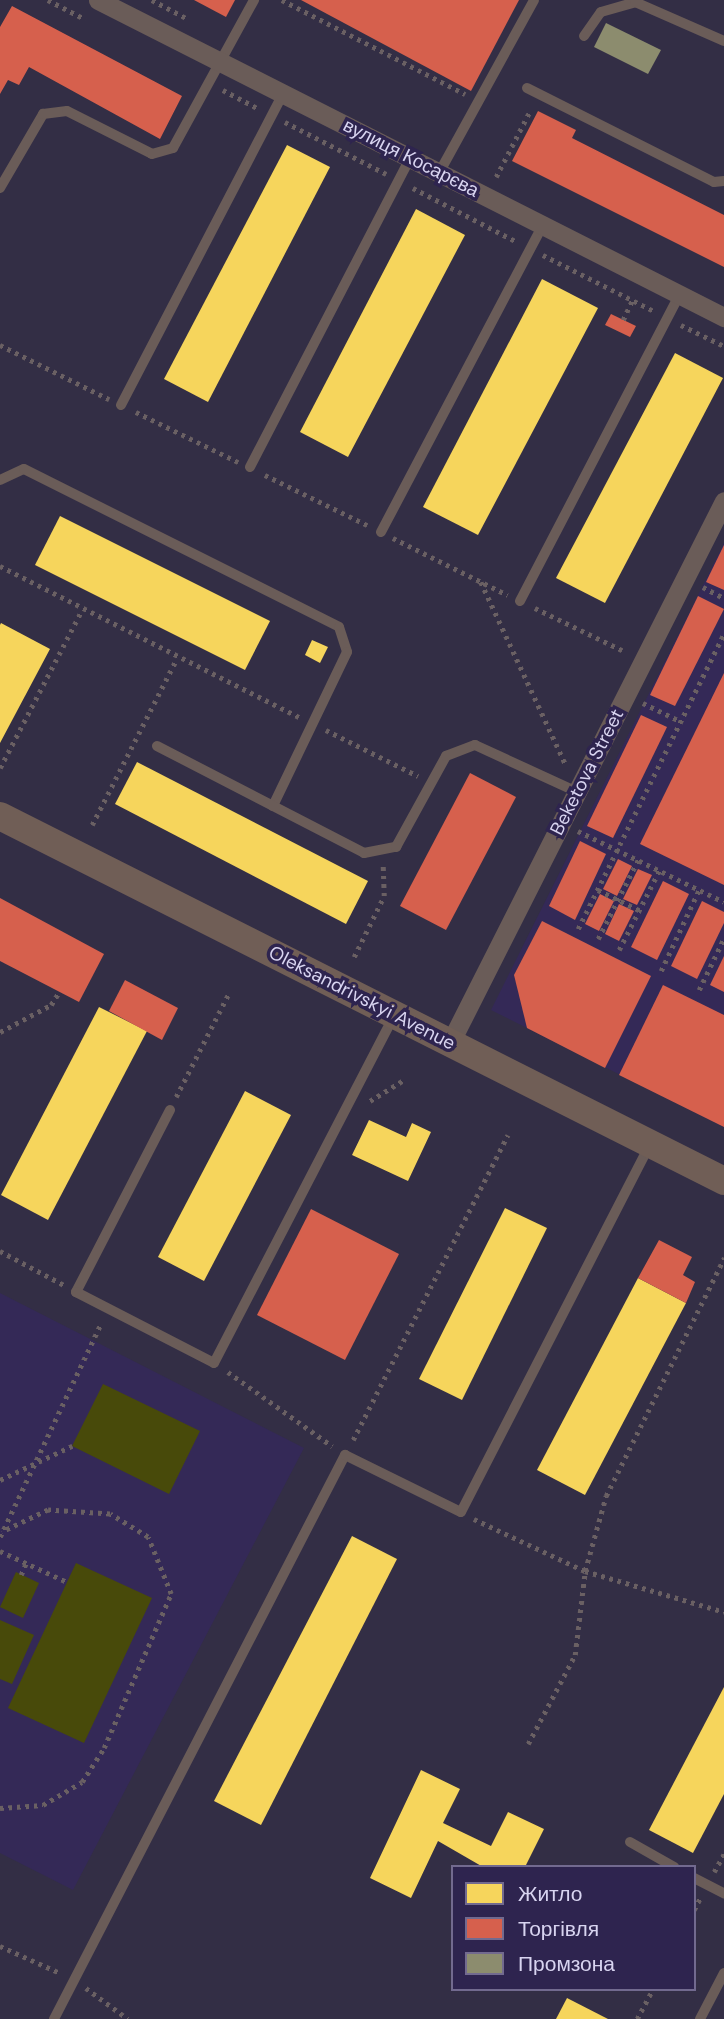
<!DOCTYPE html>
<meta charset="utf-8">
<style>
body{margin:0}
#map{position:relative;width:724px;height:2019px;overflow:hidden;background:#332e45;font-family:"DM Sans",sans-serif}
div>[style]{position:absolute}
[style*='--x']{left:calc(var(--x)*1px);top:calc(var(--y)*1px);width:calc(var(--w)*1px);rotate:calc(var(--a)*1deg)}
.built>*{inset:0;background:#342957}
.green>*{inset:0;background:#484a0a}
.homes>*{inset:0;background:#f6d55c}
.shops>*{inset:0;background:#d6604d}
.industry>*{inset:0;background:#8c8c6e}
.path>*{height:4.5px;margin-top:-2.25px;transform-origin:0;background:repeating-linear-gradient(90deg,#6a6063 0 3.5px,transparent 0 8.5px)}
.lane>*{height:10px;margin:-5px;padding:0 5px;transform-origin:5px;border-radius:5px;background:#6a5c58}
.street>*{height:19px;margin:-9.5px;padding:0 9.5px;transform-origin:9.5px;border-radius:9.5px;background:#6a5c58}
.secondary>*{height:28px;margin:-14px;padding:0 14px;transform-origin:14px;border-radius:14px;background:#705e56}
span{translate:-50% -50%;white-space:nowrap;text-align:center;line-height:1.15;-webkit-text-stroke:7px #2e244f;paint-order:stroke}
.street-label{font-size:19px;color:#d8d4f0}
.legend{position:absolute;left:451px;top:1865px;width:245px;height:126px;box-sizing:border-box;background:#2e244f;border:2px solid #726a8f;margin:0;padding:9px 12px;list-style:none;font-size:21px;color:#d8d4f0}
.legend li{display:flex;align-items:center;gap:14px;height:35px}
.legend b{width:35px;border:2px solid #726a8f}
</style>
<div id="map">
<div class="built">
<i style="clip-path:polygon(724px 543px,724px 1127px,491px 1010px)"></i>
<i style="clip-path:polygon(0 1293px,304px 1448px,73px 1890px,0 1853px)"></i>
</div>
<div class="green">
<i style="clip-path:polygon(103px 1384px,200px 1431px,169px 1494px,72px 1446px)"></i>
<i style="clip-path:polygon(76px 1563px,152px 1598px,84px 1743px,8px 1708px)"></i>
<i style="clip-path:polygon(16px 1572px,39px 1583px,23px 1618px,0 1607px)"></i>
<i style="clip-path:polygon(0 1620px,34px 1635px,12px 1684px,0 1679px)"></i>
</div>
<div class="homes">
<i style="clip-path:polygon(287px 145px,330px 167px,208px 402px,164px 379px)"></i>
<i style="clip-path:polygon(416px 209px,465px 235px,348px 457px,300px 432px)"></i>
<i style="clip-path:polygon(542px 279px,598px 308px,478px 535px,423px 507px)"></i>
<i style="clip-path:polygon(675px 353px,723px 378px,605px 603px,556px 578px)"></i>
<i style="clip-path:polygon(60px 516px,270px 621px,245px 670px,35px 565px)"></i>
<i style="clip-path:polygon(1px 623px,50px 649px,0 743px,0 625px)"></i>
<i style="clip-path:polygon(312px 640px,328px 647px,320px 663px,305px 655px)"></i>
<i style="clip-path:polygon(137px 762px,368px 881px,346px 924px,115px 804px)"></i>
<i style="clip-path:polygon(99px 1007px,147px 1031px,48px 1220px,1px 1195px)"></i>
<i style="clip-path:polygon(245px 1091px,291px 1115px,204px 1281px,158px 1257px)"></i>
<i style="clip-path:polygon(369px 1120px,406px 1137px,412px 1123px,431px 1132px,408px 1181px,352px 1155px)"></i>
<i style="clip-path:polygon(505px 1208px,547px 1228px,462px 1400px,419px 1379px)"></i>
<i style="clip-path:polygon(638px 1278px,686px 1303px,585px 1495px,537px 1470px)"></i>
<i style="clip-path:polygon(352px 1536px,397px 1559px,261px 1825px,214px 1801px)"></i>
<i style="clip-path:polygon(724px 1687px,724px 1794px,693px 1853px,649px 1830px)"></i>
<i style="clip-path:polygon(421px 1770px,460px 1789px,443px 1823px,491px 1846px,508px 1812px,544px 1829px,525px 1867px,483px 1867px,438px 1841px,411px 1898px,370px 1878px)"></i>
<i style="clip-path:polygon(567px 1998px,608px 2019px,556px 2019px)"></i>
</div>
<div class="shops">
<i style="clip-path:polygon(194px 0,235px 0,226px 17px)"></i>
<i style="clip-path:polygon(301px 0,519px 0,471px 91px)"></i>
<i style="clip-path:polygon(12px 6px,182px 96px,160px 139px,29px 67px,19px 85px,8px 80px,0 94px,0 27px)"></i>
<i style="clip-path:polygon(538px 111px,576px 130px,572px 138px,724px 215px,724px 267px,512px 161px)"></i>
<i style="clip-path:polygon(611px 314px,636px 326px,630px 337px,605px 325px)"></i>
<i style="clip-path:polygon(724px 545px,724px 590px,706px 582px)"></i>
<i style="clip-path:polygon(698px 596px,724px 609px,675px 706px,650px 695px)"></i>
<i style="clip-path:polygon(724px 673px,724px 885px,640px 844px)"></i>
<i style="clip-path:polygon(641px 715px,667px 727px,613px 838px,587px 826px)"></i>
<i style="clip-path:polygon(470px 773px,516px 797px,446px 930px,400px 906px)"></i>
<i style="clip-path:polygon(580px 841px,606px 854px,575px 920px,549px 906px)"></i>
<i style="clip-path:polygon(618px 859px,632px 866px,617px 896px,603px 889px)"></i>
<i style="clip-path:polygon(638px 869px,652px 875px,637px 905px,623px 899px)"></i>
<i style="clip-path:polygon(663px 881px,689px 894px,657px 960px,631px 947px)"></i>
<i style="clip-path:polygon(600px 894px,614px 901px,599px 931px,585px 924px)"></i>
<i style="clip-path:polygon(0 898px,104px 954px,79px 1002px,0 961px)"></i>
<i style="clip-path:polygon(702px 901px,724px 912px,724px 923px,697px 979px,671px 966px)"></i>
<i style="clip-path:polygon(619px 904px,634px 911px,619px 941px,605px 934px)"></i>
<i style="clip-path:polygon(542px 921px,651px 976px,605px 1068px,527px 1028px,514px 975px)"></i>
<i style="clip-path:polygon(724px 956px,724px 992px,710px 985px)"></i>
<i style="clip-path:polygon(125px 980px,178px 1008px,162px 1040px,109px 1011px)"></i>
<i style="clip-path:polygon(663px 985px,724px 1015px,724px 1127px,619px 1075px)"></i>
<i style="clip-path:polygon(311px 1209px,399px 1254px,345px 1360px,257px 1315px)"></i>
<i style="clip-path:polygon(659px 1240px,692px 1257px,683px 1275px,695px 1282px,686px 1303px,638px 1278px)"></i>
</div>
<div class="industry">
<i style="clip-path:polygon(606px 23px,661px 50px,648px 74px,594px 47px)"></i>
</div>
<div class="path">
<i style="--x:48;--y:0;--w:42;--a:27.2"></i>
<i style="--x:152;--y:0;--w:41;--a:27.8"></i>
<i style="--x:282;--y:0;--w:206;--a:27.2"></i>
<i style="--x:223;--y:90;--w:41;--a:27.8"></i>
<i style="--x:285;--y:122;--w:114;--a:27.2"></i>
<i style="--x:496;--y:177;--w:76;--a:-62.8"></i>
<i style="--x:413;--y:188;--w:117;--a:27.4"></i>
<i style="--x:543;--y:255;--w:124;--a:26.8"></i>
<i style="--x:623;--y:320;--w:23;--a:-65"></i>
<i style="--x:681;--y:325;--w:48;--a:26"></i>
<i style="--x:0;--y:345;--w:122;--a:26.4"></i>
<i style="--x:136;--y:412;--w:114;--a:26.1"></i>
<i style="--x:265;--y:475;--w:114;--a:26.1"></i>
<i style="--x:393;--y:538;--w:128;--a:26.4"></i>
<i style="--x:0;--y:566;--w:335;--a:26.8"></i>
<i style="--x:481;--y:582;--w:200;--a:65.1"></i>
<i style="--x:703;--y:587;--w:24;--a:28"></i>
<i style="--x:535;--y:608;--w:97;--a:25.8"></i>
<i style="--x:643;--y:703;--w:41;--a:25.9"></i>
<i style="--x:326;--y:730;--w:103;--a:26.6"></i>
<i style="--x:0;--y:768;--w:178;--a:-62.6"></i>
<i style="--x:92;--y:825;--w:187;--a:-63"></i>
<i style="--x:578;--y:831;--w:162;--a:25.9"></i>
<i style="--x:598;--y:890;--w:46;--a:26"></i>
<i style="--x:578;--y:929;--w:329;--a:-63.7"></i>
<i style="--x:598;--y:939;--w:89;--a:-63.1"></i>
<i style="--x:619;--y:950;--w:89;--a:-63.1"></i>
<i style="--x:354;--y:957;--w:68;--a:-63.8"></i>
<i style="--x:384;--y:896;--w:31;--a:-92"></i>
<i style="--x:661;--y:971;--w:89;--a:-64.9"></i>
<i style="--x:699;--y:990;--w:58;--a:-64.3"></i>
<i style="--x:0;--y:1032;--w:58;--a:-27.9"></i>
<i style="--x:51;--y:1005;--w:15;--a:-58"></i>
<i style="--x:176;--y:1097;--w:117;--a:-63"></i>
<i style="--x:370;--y:1101;--w:38;--a:-32"></i>
<i style="--x:0;--y:1251;--w:72;--a:28"></i>
<i style="--x:228;--y:1372;--w:128;--a:35.4"></i>
<i style="--x:353;--y:1440;--w:342;--a:-63.1"></i>
<i style="--x:0;--y:1480;--w:80;--a:-25.3"></i>
<i style="--x:474;--y:1519;--w:123;--a:25.1"></i>
<i style="--x:585;--y:1571;--w:145;--a:16.4"></i>
<i style="--x:0;--y:1537;--w:237;--a:-64.7"></i>
<i style="--x:0;--y:1551;--w:74;--a:24.8"></i>
<i style="--x:21;--y:1575;--w:13;--a:-67"></i>
<i style="--x:528;--y:1744;--w:101;--a:-62.2"></i>
<i style="--x:575;--y:1655;--w:85;--a:-83.2"></i>
<i style="--x:585;--y:1571;--w:78;--a:-74.4"></i>
<i style="--x:606;--y:1496;--w:266;--a:-63.6"></i>
<i style="--x:0;--y:1808;--w:43;--a:-4"></i>
<i style="--x:43;--y:1805;--w:45;--a:-30.5"></i>
<i style="--x:82;--y:1782;--w:40;--a:-57.1"></i>
<i style="--x:104;--y:1748;--w:168;--a:-66.5"></i>
<i style="--x:171;--y:1594;--w:61;--a:-112"></i>
<i style="--x:148;--y:1537;--w:44;--a:-148.8"></i>
<i style="--x:110;--y:1514;--w:62;--a:-176.3"></i>
<i style="--x:48;--y:1510;--w:51;--a:154.4"></i>
<i style="--x:714;--y:1872;--w:21;--a:-61"></i>
<i style="--x:694;--y:1910;--w:13;--a:-63"></i>
<i style="--x:0;--y:1946;--w:66;--a:24.2"></i>
<i style="--x:86;--y:1988;--w:52;--a:36.4"></i>
<i style="--x:637;--y:2019;--w:34;--a:-62"></i>
</div>
<div class="lane">
<i style="--x:584;--y:36;--w:29;--a:-55"></i>
<i style="--x:601;--y:12;--w:35;--a:-16"></i>
<i style="--x:635;--y:2;--w:97;--a:23.7"></i>
<i style="--x:527;--y:88;--w:209;--a:26.7"></i>
<i style="--x:714;--y:182;--w:10;--a:-6"></i>
<i style="--x:439;--y:173;--w:197;--a:-61.2"></i>
<i style="--x:0;--y:188;--w:86;--a:-59.8"></i>
<i style="--x:43;--y:114;--w:24;--a:-7"></i>
<i style="--x:67;--y:111;--w:95;--a:26.8"></i>
<i style="--x:152;--y:154;--w:22;--a:-16"></i>
<i style="--x:173;--y:148;--w:169;--a:-61.3"></i>
<i style="--x:121;--y:405;--w:351;--a:-62.5"></i>
<i style="--x:250;--y:467;--w:348;--a:-62.6"></i>
<i style="--x:0;--y:480;--w:26;--a:-25"></i>
<i style="--x:24;--y:469;--w:352;--a:26.6"></i>
<i style="--x:339;--y:627;--w:26;--a:72"></i>
<i style="--x:347;--y:652;--w:171;--a:115.7"></i>
<i style="--x:381;--y:532;--w:347;--a:-62.2"></i>
<i style="--x:520;--y:601;--w:346;--a:-62.5"></i>
<i style="--x:157;--y:746;--w:233;--a:27.3"></i>
<i style="--x:364;--y:853;--w:33;--a:-11"></i>
<i style="--x:396;--y:847;--w:104;--a:-61.2"></i>
<i style="--x:446;--y:756;--w:31;--a:-21"></i>
<i style="--x:475;--y:745;--w:112;--a:24.7"></i>
<i style="--x:170;--y:1110;--w:205;--a:117.3"></i>
<i style="--x:76;--y:1292;--w:155;--a:27.2"></i>
<i style="--x:214;--y:1363;--w:389;--a:-62.6"></i>
<i style="--x:630;--y:1842;--w:51;--a:29.6"></i>
<i style="--x:694;--y:1878;--w:34;--a:27"></i>
<i style="--x:54;--y:2019;--w:635;--a:-62.71"></i>
<i style="--x:345;--y:1455;--w:129;--a:26.2"></i>
<i style="--x:461;--y:1512;--w:413;--a:-62.8"></i>
<i style="--x:700;--y:2019;--w:52;--a:-62.4"></i>
</div>
<div class="street">
<i style="--x:98;--y:0;--w:702;--a:26.86"></i>
<i style="--x:450;--y:1043;--w:607;--a:-63.18"></i>
</div>
<div class="secondary">
<i style="--x:0;--y:816;--w:811;--a:26.75"></i>
</div>
<div class="street-label">
<span style="left:411px;top:158px;rotate:27deg">вулиця Косарєва</span>
<span style="left:587px;top:772px;rotate:-63deg">Beketova Street</span>
<span style="left:362px;top:998px;rotate:27deg">Oleksandrivskyi Avenue</span>
</div>
<ul class="legend">
<li><b style="height:19px;background:#f6d55c"></b>Житло</li>
<li><b style="height:19px;background:#d6604d"></b>Торгівля</li>
<li><b style="height:19px;background:#8c8c6e"></b>Промзона</li>
</ul>
</div>
